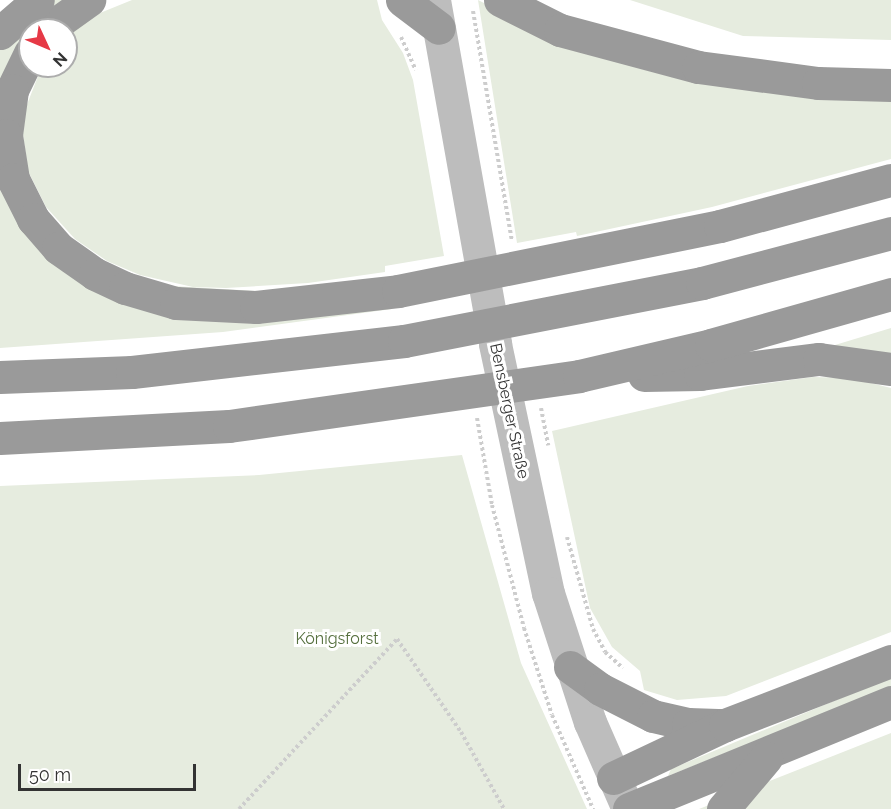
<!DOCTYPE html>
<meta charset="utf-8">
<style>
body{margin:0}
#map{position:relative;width:891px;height:809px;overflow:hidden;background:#fff;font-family:Raleway,sans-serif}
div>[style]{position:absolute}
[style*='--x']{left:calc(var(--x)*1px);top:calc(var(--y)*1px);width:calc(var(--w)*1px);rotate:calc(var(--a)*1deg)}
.green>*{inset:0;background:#e6ecdf}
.path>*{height:4px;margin-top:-2px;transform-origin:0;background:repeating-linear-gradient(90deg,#cdcdcd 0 3px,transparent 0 6px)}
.secondary>*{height:33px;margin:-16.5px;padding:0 16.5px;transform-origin:16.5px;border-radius:16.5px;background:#bdbdbd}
.highway>*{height:33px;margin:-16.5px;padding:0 16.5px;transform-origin:16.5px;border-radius:16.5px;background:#9a9a9a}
span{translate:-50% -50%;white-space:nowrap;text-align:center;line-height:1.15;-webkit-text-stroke:6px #fff;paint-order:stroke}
.street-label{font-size:16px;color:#333}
.park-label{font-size:16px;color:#56703f}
.north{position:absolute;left:18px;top:18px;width:60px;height:60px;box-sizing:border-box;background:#fff;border:2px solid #adadad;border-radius:50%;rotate:134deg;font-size:16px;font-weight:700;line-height:24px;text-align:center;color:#333}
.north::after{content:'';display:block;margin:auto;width:21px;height:27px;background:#e63946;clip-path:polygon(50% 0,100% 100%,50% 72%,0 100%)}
.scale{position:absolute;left:18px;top:764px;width:178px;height:27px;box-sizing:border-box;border:3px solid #333;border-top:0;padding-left:8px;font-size:18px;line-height:21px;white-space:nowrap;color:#333;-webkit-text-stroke:4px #fff;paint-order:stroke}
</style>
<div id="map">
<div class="green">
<i style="clip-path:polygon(53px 0,70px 0,35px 30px,30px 30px,0 103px,0 45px)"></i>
<i style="clip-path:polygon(132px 0,377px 0,382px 20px,403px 53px,413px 80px,444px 256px,385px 266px,385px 272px,308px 283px,226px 288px,193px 287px,140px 275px,107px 261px,75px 239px,46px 207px,28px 171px,23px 134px,26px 107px,42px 66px,66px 66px,66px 36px,100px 13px)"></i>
<i style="clip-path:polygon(478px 0,500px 11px,891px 93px,891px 159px,712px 207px,577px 236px,576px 232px,517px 243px)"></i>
<i style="clip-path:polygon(630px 0,891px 0,891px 40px,743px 36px)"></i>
<i style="clip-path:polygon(0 162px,90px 281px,390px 299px,392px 309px,223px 332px,0 348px)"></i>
<i style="clip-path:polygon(891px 328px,891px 360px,836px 350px,835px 345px)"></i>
<i style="clip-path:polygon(813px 377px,851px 378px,891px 388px,891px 632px,726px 696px,677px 700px,644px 690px,640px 671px,612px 647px,590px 608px,552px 431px,748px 386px)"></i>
<i style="clip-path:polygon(462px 455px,521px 663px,587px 809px,0 809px,0 486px,259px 475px)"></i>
<i style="clip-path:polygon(891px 677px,891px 687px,668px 776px,671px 769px)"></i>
<i style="clip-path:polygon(891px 733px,891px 809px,699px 809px)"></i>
</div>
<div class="path">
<i style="--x:473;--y:11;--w:233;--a:80.4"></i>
<i style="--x:401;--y:37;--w:36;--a:66"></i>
<i style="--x:541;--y:408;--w:38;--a:79"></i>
<i style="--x:477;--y:418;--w:88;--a:80.2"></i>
<i style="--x:492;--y:505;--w:127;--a:75.4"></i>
<i style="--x:524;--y:628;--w:91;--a:72.2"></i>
<i style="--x:552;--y:715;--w:103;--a:66.4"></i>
<i style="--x:567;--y:537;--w:96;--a:74.2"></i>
<i style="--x:593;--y:629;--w:26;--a:62"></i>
<i style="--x:605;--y:652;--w:24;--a:42"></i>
<i style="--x:239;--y:809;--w:232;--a:-47.1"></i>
<i style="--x:397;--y:639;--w:113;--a:55.5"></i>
<i style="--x:461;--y:732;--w:88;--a:60.8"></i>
</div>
<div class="secondary">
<i style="--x:434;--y:0;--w:349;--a:79.9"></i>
<i style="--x:495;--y:344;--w:255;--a:78"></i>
<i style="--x:548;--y:593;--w:136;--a:72"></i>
<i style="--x:590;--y:722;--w:95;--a:66.4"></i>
</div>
<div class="highway">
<i style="--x:402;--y:0;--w:46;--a:37.1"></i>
<i style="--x:500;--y:0;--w:67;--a:26.6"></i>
<i style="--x:560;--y:30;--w:143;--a:15"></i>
<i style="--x:698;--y:67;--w:121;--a:7.6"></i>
<i style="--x:818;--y:83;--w:73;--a:1.6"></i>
<i style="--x:47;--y:30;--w:52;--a:-35.5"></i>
<i style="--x:0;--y:33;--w:50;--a:-41"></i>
<i style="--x:30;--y:53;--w:41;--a:115.9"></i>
<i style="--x:12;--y:90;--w:45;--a:97.6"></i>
<i style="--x:6;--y:135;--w:45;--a:81"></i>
<i style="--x:13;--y:179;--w:45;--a:63.4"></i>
<i style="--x:33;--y:219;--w:38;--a:49"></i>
<i style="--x:58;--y:248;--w:45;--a:35.1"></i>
<i style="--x:95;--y:274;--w:33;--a:25"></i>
<i style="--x:125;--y:288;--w:53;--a:16.4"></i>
<i style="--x:176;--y:303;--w:80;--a:2.9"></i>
<i style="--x:256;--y:307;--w:143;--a:-6.4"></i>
<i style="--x:398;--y:291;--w:328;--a:-11.4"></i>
<i style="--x:720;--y:226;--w:177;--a:-15.1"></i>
<i style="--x:644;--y:375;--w:56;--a:-1"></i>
<i style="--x:700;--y:374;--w:120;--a:-7.2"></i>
<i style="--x:819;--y:359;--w:73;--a:7.9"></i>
<i style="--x:0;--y:377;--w:132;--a:-2.2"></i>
<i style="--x:132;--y:372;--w:274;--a:-6.5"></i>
<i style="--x:404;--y:341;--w:304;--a:-11"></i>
<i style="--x:702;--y:283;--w:196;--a:-14.8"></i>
<i style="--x:0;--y:438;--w:229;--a:-3"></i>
<i style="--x:229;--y:426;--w:354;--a:-8.1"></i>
<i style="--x:579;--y:376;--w:136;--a:-13.2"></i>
<i style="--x:711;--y:345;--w:187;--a:-15.8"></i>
<i style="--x:570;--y:667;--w:37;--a:36"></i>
<i style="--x:600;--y:689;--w:59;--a:27"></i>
<i style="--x:653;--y:716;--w:36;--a:13"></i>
<i style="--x:688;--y:724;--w:37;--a:2"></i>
<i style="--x:613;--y:778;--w:124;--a:-25.3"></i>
<i style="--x:725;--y:725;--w:178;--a:-21.1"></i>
<i style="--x:629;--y:809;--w:283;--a:-22.2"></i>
<i style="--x:723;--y:809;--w:67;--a:-49.9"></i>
</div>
<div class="street-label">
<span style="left:509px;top:411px;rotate:78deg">Bensberger Straße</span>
</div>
<div class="park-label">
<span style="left:337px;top:639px">Königsforst</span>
</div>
<div class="north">N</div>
<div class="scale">50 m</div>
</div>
